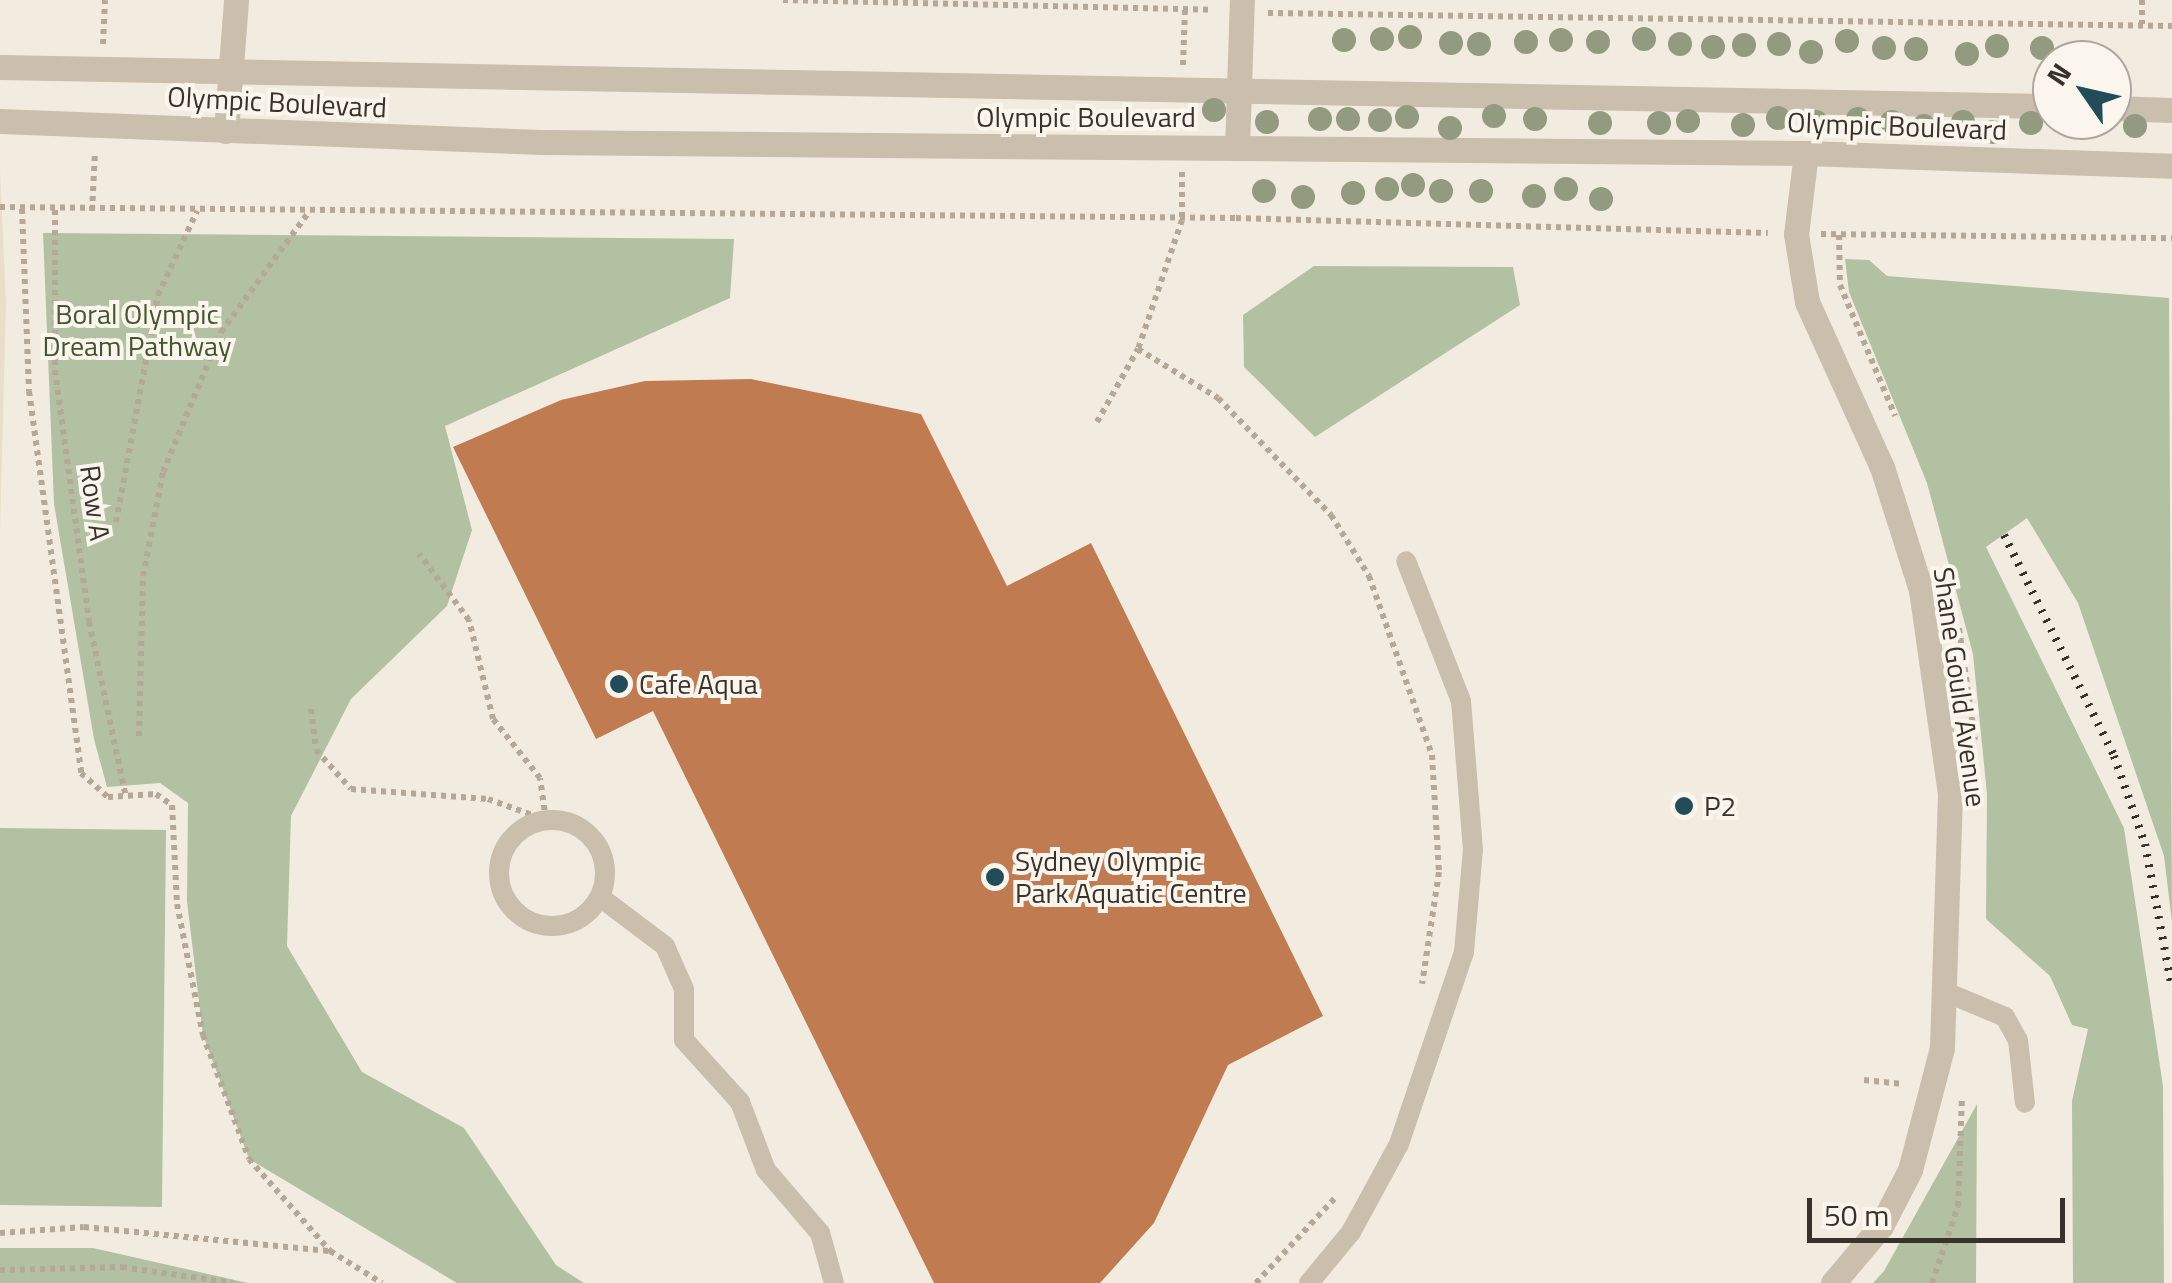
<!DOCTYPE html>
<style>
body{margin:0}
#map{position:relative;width:2172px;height:1283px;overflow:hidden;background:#f2ece0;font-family:"Titillium Web",sans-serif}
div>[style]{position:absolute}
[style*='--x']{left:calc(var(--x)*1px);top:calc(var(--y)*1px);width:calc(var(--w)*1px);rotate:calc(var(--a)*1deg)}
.green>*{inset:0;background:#b2c1a1}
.plaza>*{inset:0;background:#e9dfc8}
.building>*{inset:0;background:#c07b51}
.path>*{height:6px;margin-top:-3px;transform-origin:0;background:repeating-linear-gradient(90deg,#b6a897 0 5px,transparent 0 10px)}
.service>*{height:20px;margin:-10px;padding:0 10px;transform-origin:10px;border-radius:10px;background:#cabeac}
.service>.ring{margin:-10px;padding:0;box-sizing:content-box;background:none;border:20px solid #cabeac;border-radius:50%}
.minor>*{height:25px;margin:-12.5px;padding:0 12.5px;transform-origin:12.5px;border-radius:12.5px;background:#cabeac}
.tertiary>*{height:25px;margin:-12.5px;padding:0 12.5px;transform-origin:12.5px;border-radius:12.5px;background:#cabeac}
.rail>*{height:8px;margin-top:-4px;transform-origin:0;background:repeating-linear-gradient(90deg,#39312b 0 2.5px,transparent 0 10.5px)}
.trees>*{width:24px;height:24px;margin:-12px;border-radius:50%;background:#929a7f}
.dots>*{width:28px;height:28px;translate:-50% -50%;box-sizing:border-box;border:5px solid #faf6ed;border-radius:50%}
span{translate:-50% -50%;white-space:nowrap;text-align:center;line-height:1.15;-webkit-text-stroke:8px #faf6ed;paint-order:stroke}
.street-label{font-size:28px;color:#39312b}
.park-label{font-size:28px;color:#435630}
.poi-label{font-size:28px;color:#39312b}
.left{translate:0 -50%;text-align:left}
.north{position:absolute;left:2032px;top:40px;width:100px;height:100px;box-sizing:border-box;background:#faf6ed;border:2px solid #ada79f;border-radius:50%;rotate:304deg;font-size:28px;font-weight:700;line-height:40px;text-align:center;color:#39312b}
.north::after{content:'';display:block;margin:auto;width:35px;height:45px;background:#224d58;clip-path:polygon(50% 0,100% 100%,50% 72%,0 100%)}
.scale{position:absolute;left:1807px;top:1198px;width:258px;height:45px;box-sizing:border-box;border:5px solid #39312b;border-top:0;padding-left:12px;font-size:30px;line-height:35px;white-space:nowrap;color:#39312b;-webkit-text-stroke:8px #faf6ed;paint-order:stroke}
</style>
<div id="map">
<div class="green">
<i style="clip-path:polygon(43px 233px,734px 239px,730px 298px,445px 426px,472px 530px,447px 606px,351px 699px,291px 816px,287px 946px,362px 1072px,464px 1128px,556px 1265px,584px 1283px,457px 1283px,249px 1159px,203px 1035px,187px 901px,188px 803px,160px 783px,107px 787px,94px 739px,54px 504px)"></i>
<i style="clip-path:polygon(1845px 259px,1869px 260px,1887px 276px,2169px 298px,2172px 922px,2164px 856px,2078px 603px,2027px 518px,1986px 547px,2124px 828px,2163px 1086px,2164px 1283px,2073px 1283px,2072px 1101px,2088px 1029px,2072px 1025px,2050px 976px,1986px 919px,1987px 794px,1973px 654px,1927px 483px,1849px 292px)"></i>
<i style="clip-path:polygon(1314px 266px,1513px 267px,1520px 305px,1315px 437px,1244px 367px,1243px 315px)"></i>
<i style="clip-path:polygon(0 828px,166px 830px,162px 1207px,0 1205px)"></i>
<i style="clip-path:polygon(1977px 1104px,1976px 1283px,1873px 1283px,1884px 1271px)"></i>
<i style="clip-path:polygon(0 1248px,93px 1248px,248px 1283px,0 1283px)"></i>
</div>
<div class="plaza">
<i style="clip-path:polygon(0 170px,6px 302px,0 533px)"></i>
</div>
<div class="building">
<i style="clip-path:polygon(751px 379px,921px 414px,1007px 586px,1091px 543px,1323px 1016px,1228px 1065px,1154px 1223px,1100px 1283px,934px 1283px,653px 711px,596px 739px,453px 447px,561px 400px,645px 381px)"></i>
</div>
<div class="path">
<i style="--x:783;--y:0;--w:430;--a:1.3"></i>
<i style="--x:2142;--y:0;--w:24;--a:90"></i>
<i style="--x:1268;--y:13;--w:904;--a:0.82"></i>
<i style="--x:103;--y:44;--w:44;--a:-87.4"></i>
<i style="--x:1183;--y:65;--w:56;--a:-88"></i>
<i style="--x:1182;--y:172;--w:48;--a:90"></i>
<i style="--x:1182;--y:220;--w:136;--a:108.8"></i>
<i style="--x:1138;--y:349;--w:94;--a:31.5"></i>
<i style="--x:1218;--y:398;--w:163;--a:46"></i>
<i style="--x:1331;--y:515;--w:72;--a:58.1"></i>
<i style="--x:1369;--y:576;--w:190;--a:70.6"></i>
<i style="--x:1432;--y:755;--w:117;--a:86.6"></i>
<i style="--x:1439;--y:872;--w:113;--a:98.6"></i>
<i style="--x:0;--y:207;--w:1236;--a:0.51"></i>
<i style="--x:1236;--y:218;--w:532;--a:1.62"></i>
<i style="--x:22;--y:209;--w:182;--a:87.8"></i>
<i style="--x:29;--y:391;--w:386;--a:82.2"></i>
<i style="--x:81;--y:773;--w:36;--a:42"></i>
<i style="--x:108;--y:797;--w:48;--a:-3.6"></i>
<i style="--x:156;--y:794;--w:19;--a:35"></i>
<i style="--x:172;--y:805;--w:99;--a:87.1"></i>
<i style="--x:177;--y:904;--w:134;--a:78.8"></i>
<i style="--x:203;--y:1035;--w:132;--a:69.6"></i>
<i style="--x:249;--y:1159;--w:123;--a:48.6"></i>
<i style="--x:330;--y:1251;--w:61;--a:31.6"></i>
<i style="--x:55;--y:210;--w:160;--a:90"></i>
<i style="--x:55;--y:370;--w:254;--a:82.3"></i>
<i style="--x:89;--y:622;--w:179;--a:78.1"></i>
<i style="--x:92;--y:211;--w:60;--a:-87.1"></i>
<i style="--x:1821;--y:234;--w:351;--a:0.7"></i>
<i style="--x:1839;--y:235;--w:50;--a:88.9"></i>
<i style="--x:1840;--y:285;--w:142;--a:67.2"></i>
<i style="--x:1097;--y:422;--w:84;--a:-60.7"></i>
<i style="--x:116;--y:522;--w:231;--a:-79.5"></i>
<i style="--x:158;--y:295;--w:93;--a:-65.1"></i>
<i style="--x:1959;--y:628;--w:113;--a:81.9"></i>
<i style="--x:311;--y:709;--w:41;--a:83"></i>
<i style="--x:316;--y:750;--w:52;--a:48.1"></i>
<i style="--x:351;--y:789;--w:137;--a:4.2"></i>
<i style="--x:488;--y:799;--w:62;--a:19.9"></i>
<i style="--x:546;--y:820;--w:42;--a:-98.1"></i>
<i style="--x:540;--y:778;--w:75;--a:-128.5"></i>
<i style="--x:493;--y:719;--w:102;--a:-103.6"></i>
<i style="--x:469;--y:620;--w:83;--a:-127.1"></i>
<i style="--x:139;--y:736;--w:160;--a:-88.6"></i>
<i style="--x:143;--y:576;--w:106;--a:-79.1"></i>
<i style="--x:163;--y:472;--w:152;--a:-67.5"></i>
<i style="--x:221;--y:332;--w:147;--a:-53.8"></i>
<i style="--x:1864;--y:1080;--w:39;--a:6"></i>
<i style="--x:0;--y:1233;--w:84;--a:-4.1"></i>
<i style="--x:84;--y:1227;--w:246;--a:5.6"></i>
<i style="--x:0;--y:1270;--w:122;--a:-1.4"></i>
<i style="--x:122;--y:1267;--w:112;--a:8.2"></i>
<i style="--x:1256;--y:1283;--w:117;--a:-47.1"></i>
<i style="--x:1932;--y:1283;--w:81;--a:-71.3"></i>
<i style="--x:1958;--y:1206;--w:107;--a:-87.9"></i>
</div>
<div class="service">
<i class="ring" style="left:499px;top:820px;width:86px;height:86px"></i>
<i style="--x:600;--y:897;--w:81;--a:37"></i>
<i style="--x:665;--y:946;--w:47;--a:66.2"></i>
<i style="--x:684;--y:989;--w:51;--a:90"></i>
<i style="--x:684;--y:1040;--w:84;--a:47.9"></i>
<i style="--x:740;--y:1102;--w:73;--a:69.1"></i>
<i style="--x:766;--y:1170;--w:83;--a:49.4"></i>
<i style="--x:820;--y:1233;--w:52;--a:74.4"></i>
<i style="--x:1948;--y:993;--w:62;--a:22.8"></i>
<i style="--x:2005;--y:1017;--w:26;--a:61"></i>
<i style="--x:2018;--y:1040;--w:63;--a:83.7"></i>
<i style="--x:1309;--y:1283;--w:66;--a:-50.5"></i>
<i style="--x:1351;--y:1232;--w:100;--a:-61.4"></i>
<i style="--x:1399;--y:1144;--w:203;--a:-71.3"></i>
<i style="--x:1464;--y:952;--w:102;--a:-85"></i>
<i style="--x:1473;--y:850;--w:149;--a:-94.6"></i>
<i style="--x:1461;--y:701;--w:150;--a:-111.4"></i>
</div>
<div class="minor">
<i style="--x:226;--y:131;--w:131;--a:-85.6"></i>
<i style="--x:1237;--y:148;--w:148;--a:-88.1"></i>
<i style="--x:1806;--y:153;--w:82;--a:97"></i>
<i style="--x:1796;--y:234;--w:69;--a:80.8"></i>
<i style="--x:1807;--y:302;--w:181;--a:65.6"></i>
<i style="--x:1882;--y:467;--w:129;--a:72.4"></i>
<i style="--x:1921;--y:590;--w:205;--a:81.9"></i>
<i style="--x:1950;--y:793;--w:255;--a:91.8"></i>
<i style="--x:1942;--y:1048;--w:126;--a:104.7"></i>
<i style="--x:1910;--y:1170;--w:63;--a:117.4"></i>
<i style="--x:1881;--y:1226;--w:75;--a:130.1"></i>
</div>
<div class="tertiary">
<i style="--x:0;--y:67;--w:2052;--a:1.09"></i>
<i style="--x:2112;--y:108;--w:60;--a:1.9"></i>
<i style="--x:0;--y:121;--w:542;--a:2.22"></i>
<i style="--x:542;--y:142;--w:1264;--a:0.5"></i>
<i style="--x:1806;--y:153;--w:366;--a:2"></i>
</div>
<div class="rail">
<i style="--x:2004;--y:535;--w:247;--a:63.5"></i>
<i style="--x:2114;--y:756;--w:93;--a:70.6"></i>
<i style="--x:2145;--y:844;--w:147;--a:79.4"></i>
</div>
<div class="trees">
<i style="left:1410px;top:37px"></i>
<i style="left:1382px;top:39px"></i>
<i style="left:1644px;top:39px"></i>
<i style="left:1344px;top:40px"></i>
<i style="left:1561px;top:40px"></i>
<i style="left:1847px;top:41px"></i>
<i style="left:1526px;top:42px"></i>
<i style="left:1598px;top:42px"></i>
<i style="left:1451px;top:43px"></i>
<i style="left:1479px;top:44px"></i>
<i style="left:1680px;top:44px"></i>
<i style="left:1779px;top:44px"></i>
<i style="left:1744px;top:45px"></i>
<i style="left:1997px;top:46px"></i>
<i style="left:1713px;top:47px"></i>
<i style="left:1884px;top:48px"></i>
<i style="left:2042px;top:48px"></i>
<i style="left:1916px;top:49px"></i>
<i style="left:1811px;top:52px"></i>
<i style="left:1967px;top:54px"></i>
<i style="left:1214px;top:110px"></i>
<i style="left:1494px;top:116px"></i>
<i style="left:1407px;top:117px"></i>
<i style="left:1778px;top:118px"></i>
<i style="left:1320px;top:119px"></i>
<i style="left:1348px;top:119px"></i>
<i style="left:1535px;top:119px"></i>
<i style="left:1858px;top:119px"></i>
<i style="left:1380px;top:120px"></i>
<i style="left:1688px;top:121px"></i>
<i style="left:1267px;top:122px"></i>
<i style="left:1816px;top:122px"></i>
<i style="left:1892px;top:122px"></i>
<i style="left:1963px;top:122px"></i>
<i style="left:1600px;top:123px"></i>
<i style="left:1659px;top:123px"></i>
<i style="left:2031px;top:123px"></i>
<i style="left:1743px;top:125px"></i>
<i style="left:1924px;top:126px"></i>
<i style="left:2135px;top:126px"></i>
<i style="left:1450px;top:128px"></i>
<i style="left:1993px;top:132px"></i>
<i style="left:1413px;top:185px"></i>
<i style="left:1387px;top:189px"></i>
<i style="left:1566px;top:189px"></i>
<i style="left:1264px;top:191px"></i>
<i style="left:1441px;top:191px"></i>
<i style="left:1481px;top:191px"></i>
<i style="left:1353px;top:193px"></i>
<i style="left:1534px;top:196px"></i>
<i style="left:1303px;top:197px"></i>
<i style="left:1601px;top:199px"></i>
</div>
<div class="dots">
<i style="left:619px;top:684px;background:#224d58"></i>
<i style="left:1684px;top:806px;background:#224d58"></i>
<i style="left:995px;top:877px;background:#224d58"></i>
</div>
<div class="street-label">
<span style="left:277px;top:102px;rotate:3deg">Olympic Boulevard</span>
<span style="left:1086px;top:117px">Olympic Boulevard</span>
<span style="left:1897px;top:126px;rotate:2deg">Olympic Boulevard</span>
<span style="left:95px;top:503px;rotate:82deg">Row A</span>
<span style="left:1960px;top:687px;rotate:82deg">Shane Gould Avenue</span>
</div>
<div class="park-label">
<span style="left:137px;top:330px">Boral Olympic<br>Dream Pathway</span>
</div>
<div class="poi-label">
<span class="left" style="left:639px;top:684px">Cafe Aqua</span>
<span class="left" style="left:1704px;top:806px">P2</span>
<span class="left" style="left:1015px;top:877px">Sydney Olympic<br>Park Aquatic Centre</span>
</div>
<div class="north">N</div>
<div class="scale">50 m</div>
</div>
